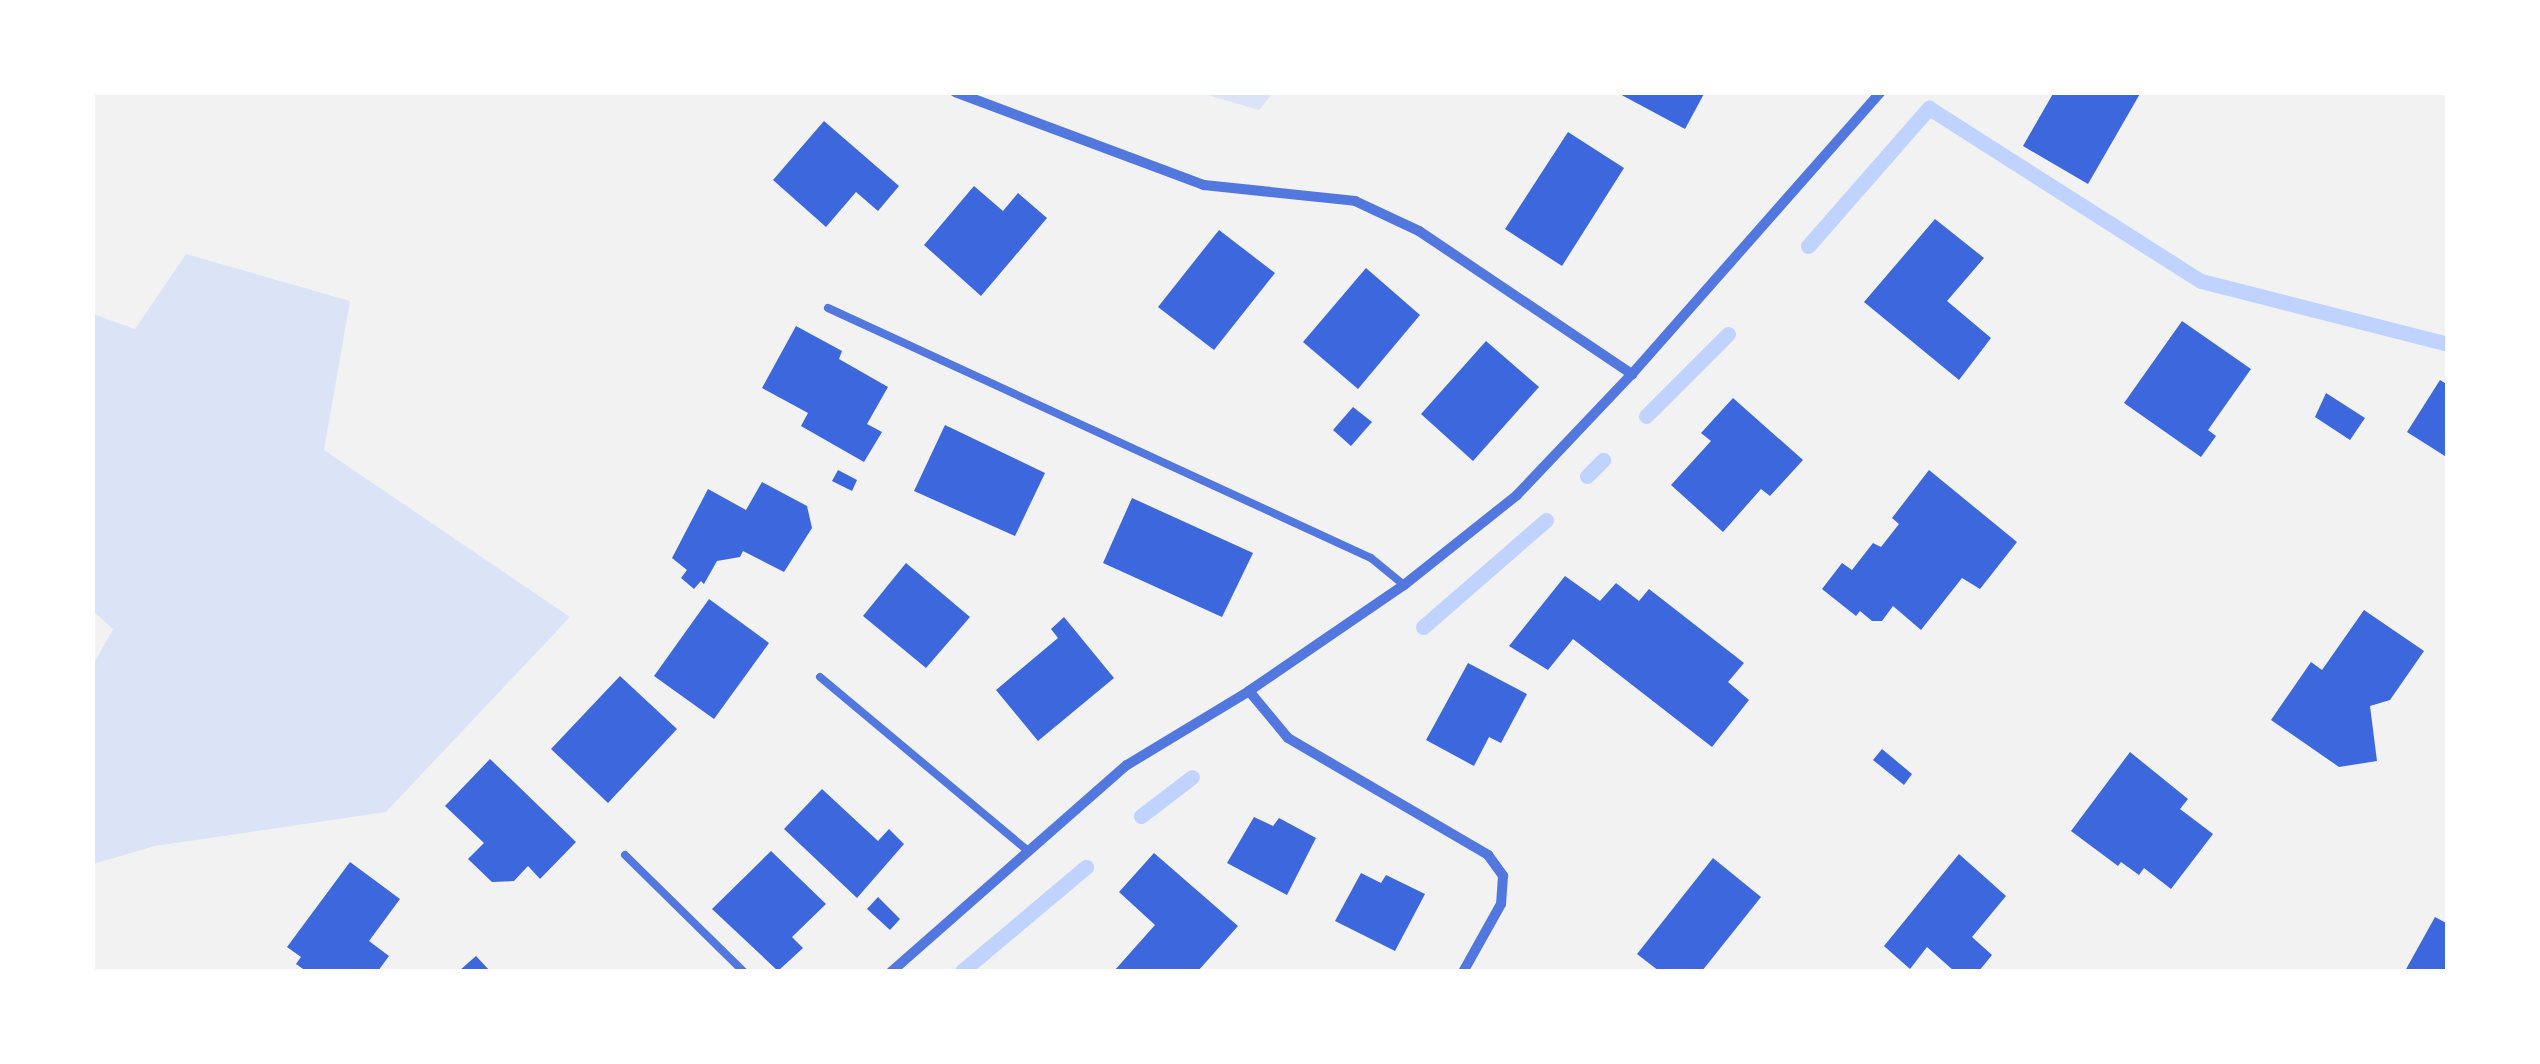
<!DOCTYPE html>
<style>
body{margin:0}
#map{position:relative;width:2540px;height:1064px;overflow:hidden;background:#f2f2f2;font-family:"Asap Condensed",sans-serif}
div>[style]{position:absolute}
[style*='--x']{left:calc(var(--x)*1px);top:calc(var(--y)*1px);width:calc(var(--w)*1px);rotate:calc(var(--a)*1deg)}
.green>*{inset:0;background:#dbe4f7}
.stream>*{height:15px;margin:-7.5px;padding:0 7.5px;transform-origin:7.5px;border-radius:7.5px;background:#bfd3fe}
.building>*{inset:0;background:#3d67dc}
.service>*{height:8px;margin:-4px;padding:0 4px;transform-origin:4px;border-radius:4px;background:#5277de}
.minor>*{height:10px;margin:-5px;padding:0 5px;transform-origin:5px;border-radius:5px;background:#5277de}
span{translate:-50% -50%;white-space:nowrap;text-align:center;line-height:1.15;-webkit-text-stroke:9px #fff;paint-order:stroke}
.frame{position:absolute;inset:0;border:95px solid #fff;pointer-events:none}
</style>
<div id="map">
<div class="green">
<i style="clip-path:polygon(1200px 93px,1273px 93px,1259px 110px)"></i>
<i style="clip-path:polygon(186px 254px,350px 301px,324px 450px,570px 617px,386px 812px,155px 846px,93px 864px,93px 665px,113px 629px,93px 611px,93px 314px,135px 329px)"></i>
</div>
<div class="stream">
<i style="--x:1808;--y:246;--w:184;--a:-48.8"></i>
<i style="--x:1929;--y:108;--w:322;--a:32.5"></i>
<i style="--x:2201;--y:281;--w:255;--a:14.3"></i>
<i style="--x:1646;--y:416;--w:116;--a:-45"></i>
<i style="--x:1587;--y:476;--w:23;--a:-45"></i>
<i style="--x:1423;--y:627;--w:163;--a:-41"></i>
<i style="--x:1141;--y:816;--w:64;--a:-37.4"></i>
<i style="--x:962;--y:971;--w:162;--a:-40"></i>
</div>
<div class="building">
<i style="clip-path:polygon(1616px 92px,1705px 92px,1685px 129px)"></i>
<i style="clip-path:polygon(2054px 92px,2141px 92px,2088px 184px,2023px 146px)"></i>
<i style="clip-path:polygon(824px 121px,899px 186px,878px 211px,856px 192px,826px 227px,773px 180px)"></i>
<i style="clip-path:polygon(1568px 132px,1624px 168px,1562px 266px,1505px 229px)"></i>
<i style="clip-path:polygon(974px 186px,1003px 211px,1018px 193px,1047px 218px,981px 296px,924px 245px)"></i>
<i style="clip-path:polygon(1935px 219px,1984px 258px,1947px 301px,1991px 338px,1959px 380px,1864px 302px)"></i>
<i style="clip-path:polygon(1219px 230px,1275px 273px,1214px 350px,1158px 307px)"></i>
<i style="clip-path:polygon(1366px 268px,1420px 315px,1358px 389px,1303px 342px)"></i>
<i style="clip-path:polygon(2182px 321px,2251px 369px,2208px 430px,2216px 436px,2201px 457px,2124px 403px)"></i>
<i style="clip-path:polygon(796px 326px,842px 351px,839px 359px,888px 387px,867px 424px,882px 432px,864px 462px,801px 426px,808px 413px,762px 388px)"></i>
<i style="clip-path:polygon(1486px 341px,1539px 387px,1473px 461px,1421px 414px)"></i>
<i style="clip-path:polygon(2440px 380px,2448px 385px,2448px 458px,2407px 432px)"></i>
<i style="clip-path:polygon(2326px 393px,2365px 418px,2350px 440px,2315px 417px)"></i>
<i style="clip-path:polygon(1733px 398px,1803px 460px,1770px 496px,1761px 489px,1723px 532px,1671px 485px,1711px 441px,1701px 433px)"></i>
<i style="clip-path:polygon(1353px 407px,1372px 422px,1351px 446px,1333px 430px)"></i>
<i style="clip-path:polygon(945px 425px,1045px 473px,1015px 536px,914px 491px)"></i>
<i style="clip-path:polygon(838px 470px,857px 480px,852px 491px,832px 481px)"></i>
<i style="clip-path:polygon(1929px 470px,2017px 542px,1980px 589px,1962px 578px,1921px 630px,1893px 606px,1882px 621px,1872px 621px,1860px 611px,1856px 616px,1822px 589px,1842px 563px,1852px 570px,1873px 543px,1881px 547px,1899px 524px,1892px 518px)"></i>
<i style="clip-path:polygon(762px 482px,807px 506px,812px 528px,784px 572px,743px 551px,740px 557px,717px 561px,704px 584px,701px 581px,694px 589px,681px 578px,687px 570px,672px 558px,708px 489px,746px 510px)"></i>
<i style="clip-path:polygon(1132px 498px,1253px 553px,1222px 617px,1103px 563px)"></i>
<i style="clip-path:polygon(906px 563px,970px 617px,926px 668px,863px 616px)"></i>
<i style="clip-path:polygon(1565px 576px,1600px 601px,1616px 583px,1639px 601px,1649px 589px,1744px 663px,1728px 682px,1749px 700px,1712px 747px,1573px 639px,1548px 670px,1509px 646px)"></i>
<i style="clip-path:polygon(709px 599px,769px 643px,714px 719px,654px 676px)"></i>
<i style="clip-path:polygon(2364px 610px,2424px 651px,2390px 700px,2370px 706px,2377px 761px,2339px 767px,2271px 720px,2311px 662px,2322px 670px)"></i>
<i style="clip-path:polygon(1064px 617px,1114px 678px,1038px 741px,996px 690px,1058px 638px,1051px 629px)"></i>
<i style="clip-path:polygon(1468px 663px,1527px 694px,1501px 743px,1489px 737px,1474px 766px,1426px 740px)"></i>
<i style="clip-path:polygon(620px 676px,677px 729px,608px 803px,551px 749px)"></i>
<i style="clip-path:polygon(1882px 749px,1912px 774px,1904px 785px,1873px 760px)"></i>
<i style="clip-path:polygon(2130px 752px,2188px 799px,2180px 809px,2213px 834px,2171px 889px,2144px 868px,2139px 875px,2121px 862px,2118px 866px,2071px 831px)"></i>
<i style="clip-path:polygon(490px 759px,576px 842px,540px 879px,528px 866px,514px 881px,492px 882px,468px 859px,484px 843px,445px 806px)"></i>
<i style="clip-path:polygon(822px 789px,878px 841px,889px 829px,904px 844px,857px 898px,784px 829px)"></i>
<i style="clip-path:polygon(1254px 817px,1273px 826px,1279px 818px,1316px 838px,1287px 895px,1227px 863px)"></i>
<i style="clip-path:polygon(771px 851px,826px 904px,792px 937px,803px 948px,778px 971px,712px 909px)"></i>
<i style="clip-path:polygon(1154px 853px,1238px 926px,1198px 971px,1114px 971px,1155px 925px,1119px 892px)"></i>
<i style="clip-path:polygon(1959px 854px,2006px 896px,1972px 937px,1992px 955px,1979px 971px,1954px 971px,1927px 947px,1910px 969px,1884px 946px)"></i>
<i style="clip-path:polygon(1713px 858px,1761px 897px,1702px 971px,1659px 971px,1637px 954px)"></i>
<i style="clip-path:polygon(350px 862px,400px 899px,369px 941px,389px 956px,378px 971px,306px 971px,296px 964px,301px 957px,287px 947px)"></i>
<i style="clip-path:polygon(1361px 873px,1381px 883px,1386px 875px,1425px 894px,1395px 951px,1335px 921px)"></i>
<i style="clip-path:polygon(878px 897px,900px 919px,890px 930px,867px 909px)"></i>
<i style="clip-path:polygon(2435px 917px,2448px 924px,2448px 971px,2405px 971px)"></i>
<i style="clip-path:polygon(476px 956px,490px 971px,459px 971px)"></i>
</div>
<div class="service">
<i style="--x:828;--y:308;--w:598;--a:24.72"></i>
<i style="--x:1371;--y:558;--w:43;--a:39.3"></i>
<i style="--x:820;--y:677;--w:268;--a:39.9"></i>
<i style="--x:625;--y:855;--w:167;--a:44.5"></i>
</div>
<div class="minor">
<i style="--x:955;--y:92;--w:266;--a:20.5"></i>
<i style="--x:1204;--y:185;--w:152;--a:6"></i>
<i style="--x:1355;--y:201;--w:71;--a:25.1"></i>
<i style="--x:1419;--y:231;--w:257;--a:33.9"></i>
<i style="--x:1249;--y:691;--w:61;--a:50.3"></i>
<i style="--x:1288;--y:738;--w:232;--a:30.3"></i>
<i style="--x:1488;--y:855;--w:26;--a:54"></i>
<i style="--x:1503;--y:876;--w:28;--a:94"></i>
<i style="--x:1501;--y:904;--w:78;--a:119.2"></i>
<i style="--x:891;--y:972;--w:314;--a:-41.3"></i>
<i style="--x:1127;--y:765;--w:143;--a:-31.2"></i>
<i style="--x:1249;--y:691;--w:188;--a:-34.4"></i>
<i style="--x:1404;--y:585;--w:144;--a:-38.5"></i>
<i style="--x:1517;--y:495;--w:167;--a:-46.5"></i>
<i style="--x:1632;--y:374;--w:376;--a:-48.6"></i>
</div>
<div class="frame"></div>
</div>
